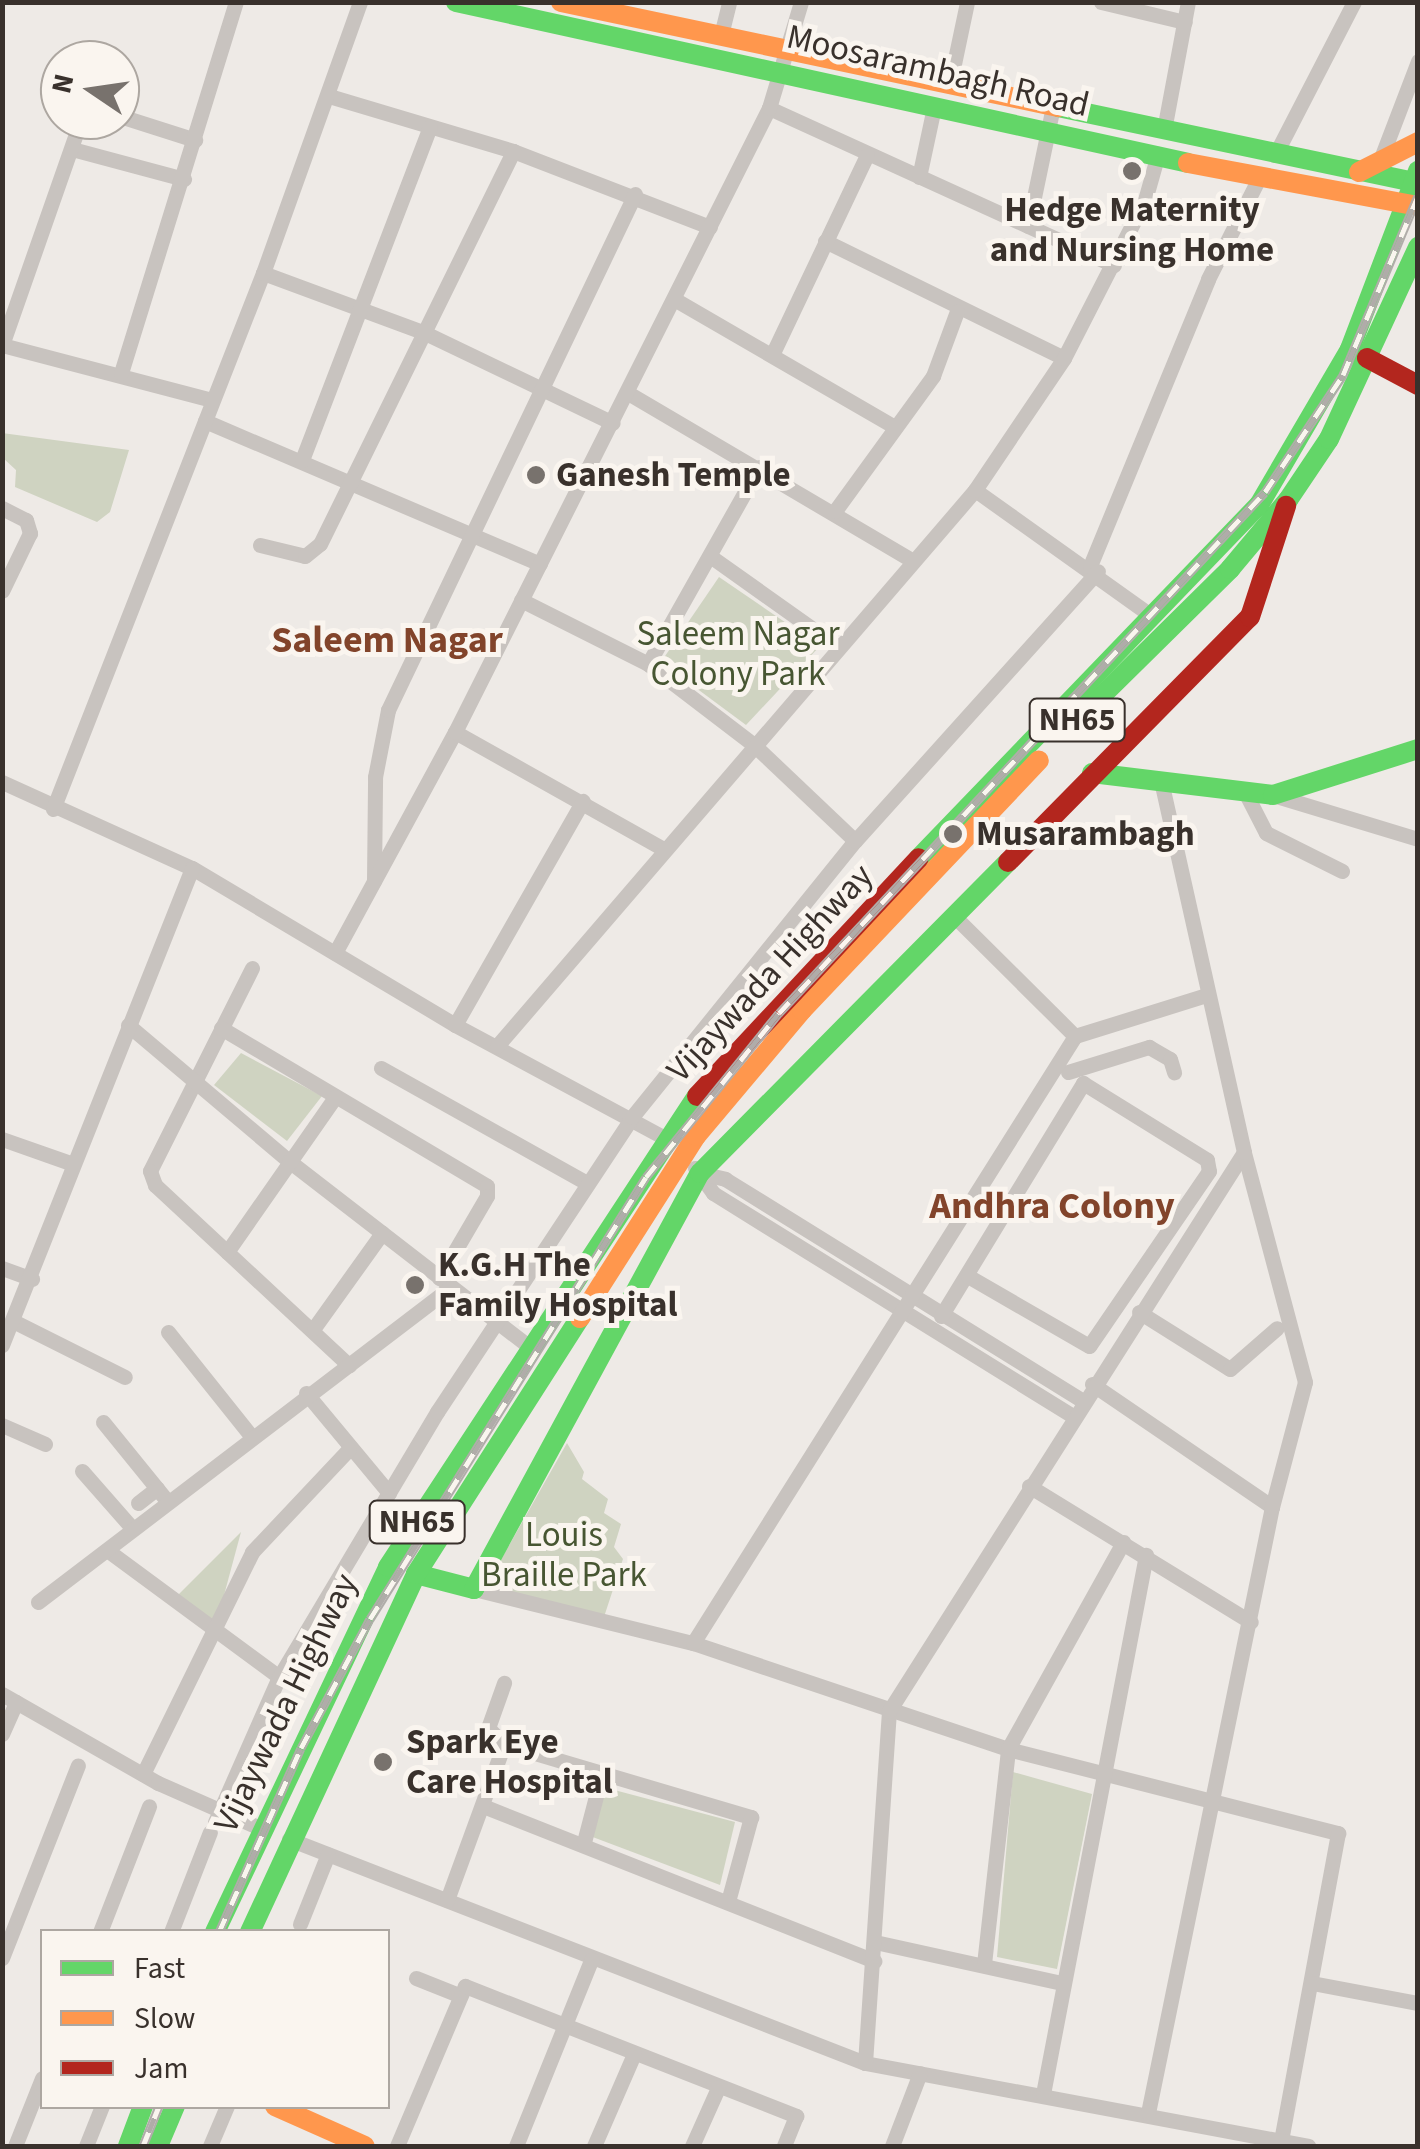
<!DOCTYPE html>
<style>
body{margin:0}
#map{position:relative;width:1420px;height:2149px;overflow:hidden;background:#eeeae6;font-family:"Source Sans 3",sans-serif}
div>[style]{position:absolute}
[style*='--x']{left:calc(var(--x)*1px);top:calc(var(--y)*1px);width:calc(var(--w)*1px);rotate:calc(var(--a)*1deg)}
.green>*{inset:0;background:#cfd3c1}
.street>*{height:15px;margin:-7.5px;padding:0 7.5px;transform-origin:7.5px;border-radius:7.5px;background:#c8c3bf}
.fast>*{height:20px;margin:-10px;padding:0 10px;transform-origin:10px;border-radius:10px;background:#63d668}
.slow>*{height:20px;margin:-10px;padding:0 10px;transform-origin:10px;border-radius:10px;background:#ff974d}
.jam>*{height:20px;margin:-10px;padding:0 10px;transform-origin:10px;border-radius:10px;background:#b3261e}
.rail>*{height:9px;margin-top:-4.5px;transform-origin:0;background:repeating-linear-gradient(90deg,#faf5ef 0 15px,#b0aca9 0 30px);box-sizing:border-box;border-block:2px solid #b0aca9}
.dots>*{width:28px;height:28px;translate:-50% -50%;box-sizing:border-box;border:5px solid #faf5ef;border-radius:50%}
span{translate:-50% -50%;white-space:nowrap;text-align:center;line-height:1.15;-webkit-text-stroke:10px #faf5ef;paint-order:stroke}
.shield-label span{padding:2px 8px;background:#faf5ef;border:2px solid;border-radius:8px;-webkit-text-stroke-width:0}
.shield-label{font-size:32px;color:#39312c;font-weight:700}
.street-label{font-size:35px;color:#39312c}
.poi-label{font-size:35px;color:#39312c;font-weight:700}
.left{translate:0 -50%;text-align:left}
.park-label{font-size:35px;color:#475632}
.neighbourhood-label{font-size:38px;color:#82442b;font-weight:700}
.frame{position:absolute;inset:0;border:5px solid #39312c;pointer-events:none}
.legend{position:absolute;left:40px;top:1929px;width:350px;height:180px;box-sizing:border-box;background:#faf5ef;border:2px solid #ada7a1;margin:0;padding:12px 18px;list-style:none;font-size:30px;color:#39312c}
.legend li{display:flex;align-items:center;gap:20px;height:50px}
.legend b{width:50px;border:2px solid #ada7a1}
.north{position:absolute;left:40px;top:40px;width:100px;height:100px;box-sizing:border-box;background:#faf5ef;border:2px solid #ada7a1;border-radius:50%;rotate:283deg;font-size:28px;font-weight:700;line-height:40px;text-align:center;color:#39312c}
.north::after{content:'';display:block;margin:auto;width:35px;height:45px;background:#78726d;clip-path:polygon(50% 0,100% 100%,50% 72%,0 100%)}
</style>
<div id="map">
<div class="green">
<i style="clip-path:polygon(2px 433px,129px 450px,110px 512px,97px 522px,15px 487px,16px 470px,3px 458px)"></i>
<i style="clip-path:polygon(719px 577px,820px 646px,746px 725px,661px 662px)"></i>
<i style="clip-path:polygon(241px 1053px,322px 1096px,287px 1141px,214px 1085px)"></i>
<i style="clip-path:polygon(567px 1443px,584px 1472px,582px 1479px,608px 1499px,604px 1513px,621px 1524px,614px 1547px,623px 1559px,603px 1620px,486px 1586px)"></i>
<i style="clip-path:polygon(241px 1532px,216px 1625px,176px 1597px)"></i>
<i style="clip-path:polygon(1013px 1772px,1092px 1794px,1057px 1969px,997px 1957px)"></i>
<i style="clip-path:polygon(603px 1787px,735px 1822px,720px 1885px,590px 1836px)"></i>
</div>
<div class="street">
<i style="--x:1101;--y:2;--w:86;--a:13.4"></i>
<i style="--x:721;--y:35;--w:34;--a:-76"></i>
<i style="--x:950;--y:83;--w:83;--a:-78.1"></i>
<i style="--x:329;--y:96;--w:192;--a:16.6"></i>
<i style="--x:513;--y:151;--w:211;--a:21.1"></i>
<i style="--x:769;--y:108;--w:379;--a:24.5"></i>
<i style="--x:120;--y:116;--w:79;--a:17.7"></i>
<i style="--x:1164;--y:130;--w:130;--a:-79.4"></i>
<i style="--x:72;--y:149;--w:116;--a:15"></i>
<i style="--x:1275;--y:155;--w:172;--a:-62.7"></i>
<i style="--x:1381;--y:158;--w:104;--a:-69.1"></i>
<i style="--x:919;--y:177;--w:72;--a:-77.9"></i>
<i style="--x:1028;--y:226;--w:123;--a:-78.2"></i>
<i style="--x:825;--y:241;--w:266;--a:26.1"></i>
<i style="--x:263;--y:273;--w:173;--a:20.3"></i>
<i style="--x:425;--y:333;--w:208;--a:25.6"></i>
<i style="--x:674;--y:299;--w:253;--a:30.1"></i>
<i style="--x:2;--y:345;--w:238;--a:-70.7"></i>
<i style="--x:2;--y:345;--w:217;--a:14.7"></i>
<i style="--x:772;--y:355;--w:221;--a:-64.6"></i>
<i style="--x:121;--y:373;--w:388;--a:-72.8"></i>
<i style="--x:628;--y:393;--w:327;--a:30.5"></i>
<i style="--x:205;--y:421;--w:364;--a:23.1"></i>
<i style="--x:302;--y:460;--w:357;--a:-69"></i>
<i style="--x:975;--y:490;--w:215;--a:35.5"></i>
<i style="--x:2;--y:508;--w:27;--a:27"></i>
<i style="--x:26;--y:520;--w:14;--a:73"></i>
<i style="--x:30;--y:533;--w:64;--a:115.8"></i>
<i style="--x:835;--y:511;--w:167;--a:-54"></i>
<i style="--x:933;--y:376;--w:69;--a:-69.7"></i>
<i style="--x:260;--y:545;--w:46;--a:13.7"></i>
<i style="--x:305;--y:556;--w:19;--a:-39"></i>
<i style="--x:320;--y:544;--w:438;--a:-63.8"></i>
<i style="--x:710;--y:556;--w:157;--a:35.4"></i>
<i style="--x:1090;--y:566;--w:310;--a:-67.6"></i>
<i style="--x:1208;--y:279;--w:113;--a:-63.2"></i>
<i style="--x:521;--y:600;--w:142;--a:26.7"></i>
<i style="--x:648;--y:664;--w:133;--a:37.4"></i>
<i style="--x:754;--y:745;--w:139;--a:43.5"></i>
<i style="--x:648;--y:664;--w:226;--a:-60.6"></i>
<i style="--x:455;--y:732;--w:237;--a:29.3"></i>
<i style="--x:2;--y:782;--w:209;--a:24.4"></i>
<i style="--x:192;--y:868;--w:306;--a:30.8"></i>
<i style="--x:455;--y:1025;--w:241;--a:28.3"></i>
<i style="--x:1245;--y:792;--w:46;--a:62.9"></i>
<i style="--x:1266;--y:833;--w:85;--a:26.6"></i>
<i style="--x:1273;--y:795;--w:152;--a:16.9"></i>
<i style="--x:53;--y:809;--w:576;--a:-68.61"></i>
<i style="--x:263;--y:273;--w:288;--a:-70.3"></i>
<i style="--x:374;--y:881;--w:104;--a:-89.4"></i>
<i style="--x:375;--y:777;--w:68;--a:-79"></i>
<i style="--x:388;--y:710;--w:572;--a:-64.42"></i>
<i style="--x:953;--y:915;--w:172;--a:44.8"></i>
<i style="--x:335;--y:953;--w:251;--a:-61.5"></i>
<i style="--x:455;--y:732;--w:699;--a:-63.29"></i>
<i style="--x:769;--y:108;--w:111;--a:-73.2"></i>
<i style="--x:252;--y:968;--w:227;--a:116.7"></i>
<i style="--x:150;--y:1171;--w:15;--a:70"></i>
<i style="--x:155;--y:1185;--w:265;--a:42.9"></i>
<i style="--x:128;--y:1025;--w:211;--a:40.2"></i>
<i style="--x:289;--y:1161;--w:306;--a:37.7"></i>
<i style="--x:455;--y:1025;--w:258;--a:-60.3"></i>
<i style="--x:221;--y:1028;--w:309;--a:30.7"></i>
<i style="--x:487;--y:1186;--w:10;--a:90"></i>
<i style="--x:487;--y:1196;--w:95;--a:120.3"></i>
<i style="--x:497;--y:1046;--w:733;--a:-49.31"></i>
<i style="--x:975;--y:490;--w:159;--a:-56"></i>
<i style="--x:1064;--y:358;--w:178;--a:-62.9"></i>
<i style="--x:1145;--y:200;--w:48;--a:-74.2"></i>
<i style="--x:381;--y:1068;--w:236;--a:29.2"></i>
<i style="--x:1068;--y:1072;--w:85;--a:-17.2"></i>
<i style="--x:1149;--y:1047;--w:24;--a:30"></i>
<i style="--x:1170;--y:1059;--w:14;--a:73"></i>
<i style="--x:2;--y:1139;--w:75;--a:19.4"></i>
<i style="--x:695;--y:1168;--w:31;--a:54"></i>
<i style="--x:713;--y:1193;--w:425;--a:31.8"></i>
<i style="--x:700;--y:1173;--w:26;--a:13"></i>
<i style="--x:725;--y:1179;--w:421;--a:31.8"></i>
<i style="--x:227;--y:1252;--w:189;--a:-55.1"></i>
<i style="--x:2;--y:1268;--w:32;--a:20"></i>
<i style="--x:1139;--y:1312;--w:107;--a:32.1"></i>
<i style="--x:1230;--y:1369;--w:62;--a:-41.1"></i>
<i style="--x:941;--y:1316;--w:273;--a:-58.6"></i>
<i style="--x:1083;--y:1083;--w:146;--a:31.8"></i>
<i style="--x:1207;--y:1160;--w:11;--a:80"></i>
<i style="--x:1209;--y:1171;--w:212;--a:124.4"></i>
<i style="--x:1089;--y:1346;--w:140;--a:-150"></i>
<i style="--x:13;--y:1321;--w:125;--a:26.6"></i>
<i style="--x:314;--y:1328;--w:117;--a:-54.4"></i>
<i style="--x:168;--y:1332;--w:133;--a:51.4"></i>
<i style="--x:2;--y:1345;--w:513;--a:-68.28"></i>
<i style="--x:1092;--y:1384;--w:218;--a:34.3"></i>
<i style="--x:306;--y:1393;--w:130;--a:50.3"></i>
<i style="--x:103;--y:1422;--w:103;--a:50.9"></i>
<i style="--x:2;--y:1425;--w:47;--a:23.8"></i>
<i style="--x:82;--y:1471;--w:77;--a:48.7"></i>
<i style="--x:1029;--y:1486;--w:260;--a:31.5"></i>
<i style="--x:138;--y:1503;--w:24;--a:-38"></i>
<i style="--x:107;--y:1550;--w:214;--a:36.4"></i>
<i style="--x:474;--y:1589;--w:226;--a:13.9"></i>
<i style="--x:693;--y:1643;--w:332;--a:18.6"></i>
<i style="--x:1008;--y:1749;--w:341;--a:14.3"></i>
<i style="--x:1338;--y:1833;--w:313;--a:100.5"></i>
<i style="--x:38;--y:1602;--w:519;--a:-37.33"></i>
<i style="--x:693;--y:1643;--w:717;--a:-57.82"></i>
<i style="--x:1075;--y:1036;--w:138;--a:-17.3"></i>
<i style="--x:2;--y:1694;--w:180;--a:29.7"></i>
<i style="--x:158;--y:1783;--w:111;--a:23.8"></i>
<i style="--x:2;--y:1734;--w:35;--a:-66"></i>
<i style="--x:504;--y:1744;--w:258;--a:16.5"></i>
<i style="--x:751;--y:1817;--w:84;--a:105.2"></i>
<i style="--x:143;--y:1774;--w:247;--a:-63.8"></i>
<i style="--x:252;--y:1552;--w:141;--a:-46.7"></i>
<i style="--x:483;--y:1806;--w:421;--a:21.6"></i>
<i style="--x:215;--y:1822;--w:158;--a:-66.2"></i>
<i style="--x:279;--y:1677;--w:309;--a:-59.2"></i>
<i style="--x:437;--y:1412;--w:354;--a:-56.5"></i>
<i style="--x:632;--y:1117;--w:355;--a:-51.1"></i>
<i style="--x:855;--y:841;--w:363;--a:-48"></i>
<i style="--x:289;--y:1839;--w:618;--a:21.25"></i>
<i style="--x:865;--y:2063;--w:451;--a:10.6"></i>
<i style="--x:584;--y:1842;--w:67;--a:-75.3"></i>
<i style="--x:447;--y:1900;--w:166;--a:-69.9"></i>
<i style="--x:504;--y:1744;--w:23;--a:-135"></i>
<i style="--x:488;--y:1728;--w:48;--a:-70.4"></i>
<i style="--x:300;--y:1924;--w:75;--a:-68.2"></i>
<i style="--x:100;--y:1932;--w:135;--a:-68.7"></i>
<i style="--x:171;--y:1932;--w:107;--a:-68.7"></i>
<i style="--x:875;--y:1942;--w:190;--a:12.4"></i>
<i style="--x:2;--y:1958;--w:207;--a:-68.5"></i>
<i style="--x:984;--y:1964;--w:216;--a:-83.6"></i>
<i style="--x:1008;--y:1749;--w:237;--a:-60.9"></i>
<i style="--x:416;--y:1978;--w:48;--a:21.8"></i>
<i style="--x:1312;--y:1983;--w:108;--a:10.7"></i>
<i style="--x:865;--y:2063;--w:353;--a:-86.1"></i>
<i style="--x:889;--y:1711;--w:662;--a:-57.58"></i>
<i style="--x:1043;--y:2094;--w:549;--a:-79.18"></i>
<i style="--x:1148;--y:2113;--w:619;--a:-78.44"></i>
<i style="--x:1272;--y:1507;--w:129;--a:-75.2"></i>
<i style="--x:1305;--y:1382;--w:238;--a:-104.9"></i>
<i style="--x:1244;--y:1152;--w:376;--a:-102.6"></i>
<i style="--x:15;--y:2146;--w:73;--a:-68.3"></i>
<i style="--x:86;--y:2146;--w:43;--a:-68.2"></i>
<i style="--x:210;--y:2146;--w:43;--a:-67"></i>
<i style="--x:397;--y:2146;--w:174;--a:-67"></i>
<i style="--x:465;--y:1986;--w:356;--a:21.4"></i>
<i style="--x:796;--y:2116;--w:32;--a:112"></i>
<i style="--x:516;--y:2146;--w:201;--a:-68"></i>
<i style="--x:594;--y:2146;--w:100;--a:-66.5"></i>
<i style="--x:692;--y:2146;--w:64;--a:-65.9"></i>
<i style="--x:892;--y:2146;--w:78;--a:-69"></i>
</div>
<div class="fast">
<i style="--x:456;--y:2;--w:749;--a:12.4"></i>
<i style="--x:1058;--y:107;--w:368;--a:11.9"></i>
<i style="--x:1068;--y:729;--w:228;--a:-44.6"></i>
<i style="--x:1230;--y:569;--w:90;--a:-50"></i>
<i style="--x:1288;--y:500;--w:73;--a:-56.1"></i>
<i style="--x:1329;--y:439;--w:212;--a:-65.1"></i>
<i style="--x:1092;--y:773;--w:182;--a:6.9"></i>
<i style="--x:1273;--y:795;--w:152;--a:-17.6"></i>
<i style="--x:919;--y:858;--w:490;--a:-46.1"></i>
<i style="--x:1259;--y:505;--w:181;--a:-59.7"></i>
<i style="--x:1350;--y:349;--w:191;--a:-69.1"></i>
<i style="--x:416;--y:1574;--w:60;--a:14.5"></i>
<i style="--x:474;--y:1589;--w:473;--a:-61.5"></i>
<i style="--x:700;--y:1173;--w:438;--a:-45.3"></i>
<i style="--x:215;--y:1932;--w:404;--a:-64.6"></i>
<i style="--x:388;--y:1567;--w:563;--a:-56.73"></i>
<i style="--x:250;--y:1932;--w:395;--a:-65.1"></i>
<i style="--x:416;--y:1574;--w:304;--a:-57.4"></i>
<i style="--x:128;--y:2146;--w:43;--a:-69.4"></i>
<i style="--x:158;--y:2146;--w:43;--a:-67"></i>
</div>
<div class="slow">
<i style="--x:561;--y:2;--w:508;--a:11.93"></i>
<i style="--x:1188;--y:163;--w:234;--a:10.6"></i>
<i style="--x:1359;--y:172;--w:66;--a:-27"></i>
<i style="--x:580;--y:1318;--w:216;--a:-57.5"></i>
<i style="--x:696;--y:1136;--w:165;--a:-49.9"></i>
<i style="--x:802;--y:1010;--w:344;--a:-46.5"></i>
<i style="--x:275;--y:2106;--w:98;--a:24"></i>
</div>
<div class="jam">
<i style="--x:1367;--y:358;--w:58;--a:27.9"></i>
<i style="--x:1008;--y:862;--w:344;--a:-45.4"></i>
<i style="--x:1250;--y:617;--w:117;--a:-72"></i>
<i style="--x:697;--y:1096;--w:325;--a:-47"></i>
</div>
<div class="rail">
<i style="--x:219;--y:1932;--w:201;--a:-66"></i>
<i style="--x:301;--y:1748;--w:146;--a:-61.9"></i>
<i style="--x:370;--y:1619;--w:521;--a:-58.02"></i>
<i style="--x:646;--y:1177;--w:211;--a:-51"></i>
<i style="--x:779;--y:1013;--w:712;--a:-46.99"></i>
<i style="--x:1265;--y:492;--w:141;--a:-56.3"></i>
<i style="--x:1343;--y:375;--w:194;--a:-67.3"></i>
<i style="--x:143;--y:2146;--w:43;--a:-68.2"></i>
</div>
<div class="dots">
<i style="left:1132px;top:171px;background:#78726d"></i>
<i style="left:536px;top:475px;background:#78726d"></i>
<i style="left:953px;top:834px;background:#78726d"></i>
<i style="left:415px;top:1285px;background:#78726d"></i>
<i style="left:383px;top:1762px;background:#78726d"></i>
</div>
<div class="shield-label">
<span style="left:1077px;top:720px">NH65</span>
<span style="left:417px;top:1522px">NH65</span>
</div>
<div class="street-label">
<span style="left:938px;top:71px;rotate:13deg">Moosarambagh Road</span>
<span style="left:770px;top:973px;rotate:-47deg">Vijaywada Highway</span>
<span style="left:286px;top:1703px;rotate:-64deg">Vijaywada Highway</span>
</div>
<div class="poi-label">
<span style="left:1132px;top:230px">Hedge Maternity<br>and Nursing Home</span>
<span class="left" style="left:556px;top:475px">Ganesh Temple</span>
<span class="left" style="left:976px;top:834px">Musarambagh</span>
<span class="left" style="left:438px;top:1285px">K.G.H The<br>Family Hospital</span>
<span class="left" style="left:406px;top:1762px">Spark Eye<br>Care Hospital</span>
</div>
<div class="park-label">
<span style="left:738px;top:654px">Saleem Nagar<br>Colony Park</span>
<span style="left:564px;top:1555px">Louis<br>Braille Park</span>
</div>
<div class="neighbourhood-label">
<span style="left:387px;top:641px">Saleem Nagar</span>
<span style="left:1052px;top:1207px">Andhra Colony</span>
</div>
<div class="frame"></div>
<ul class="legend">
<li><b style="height:12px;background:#63d668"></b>Fast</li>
<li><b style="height:12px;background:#ff974d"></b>Slow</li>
<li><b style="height:12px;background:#b3261e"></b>Jam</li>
</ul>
<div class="north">N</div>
</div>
